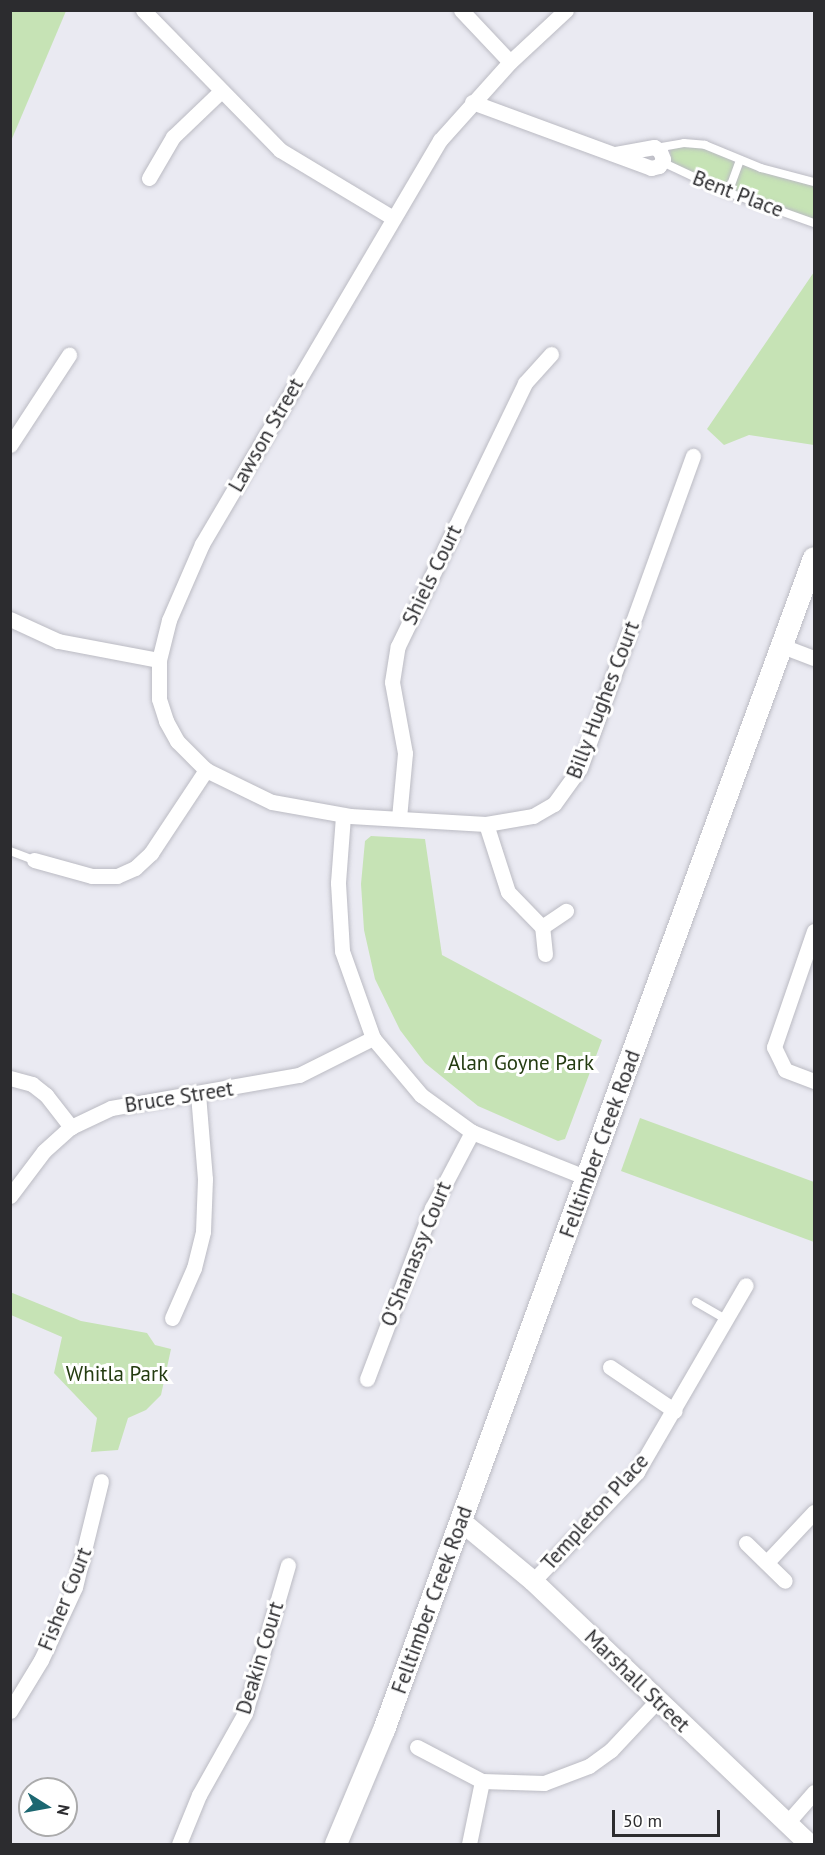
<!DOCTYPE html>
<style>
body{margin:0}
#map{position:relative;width:825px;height:1855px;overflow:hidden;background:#eaeaf2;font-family:"PT Sans",sans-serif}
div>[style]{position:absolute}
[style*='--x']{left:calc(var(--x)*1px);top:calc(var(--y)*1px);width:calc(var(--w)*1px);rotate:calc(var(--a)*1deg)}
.green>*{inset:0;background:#c6e3b5}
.roads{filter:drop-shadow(0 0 2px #bbbbc3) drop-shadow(0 0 2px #bbbbc3)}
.service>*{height:8px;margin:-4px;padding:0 4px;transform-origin:4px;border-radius:4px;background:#fff}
.minor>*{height:15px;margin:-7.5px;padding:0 7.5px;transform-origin:7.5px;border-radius:7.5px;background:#fff}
.tertiary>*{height:20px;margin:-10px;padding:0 10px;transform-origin:10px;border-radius:10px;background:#fff}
.secondary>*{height:22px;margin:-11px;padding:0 11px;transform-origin:11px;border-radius:11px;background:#fff}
span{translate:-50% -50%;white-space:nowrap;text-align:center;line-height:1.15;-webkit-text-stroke:6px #fff;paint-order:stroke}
.street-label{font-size:21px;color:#2c2c2f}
.park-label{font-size:21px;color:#243c11}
.frame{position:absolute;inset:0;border:12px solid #2c2c2f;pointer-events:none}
.north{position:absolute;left:18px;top:1777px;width:60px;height:60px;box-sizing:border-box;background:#fff;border:2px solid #ababac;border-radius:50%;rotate:101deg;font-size:16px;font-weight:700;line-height:24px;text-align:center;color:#2c2c2f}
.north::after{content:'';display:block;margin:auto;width:21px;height:27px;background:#1c6771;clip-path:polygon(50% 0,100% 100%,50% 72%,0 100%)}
.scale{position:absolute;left:612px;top:1810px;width:108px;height:27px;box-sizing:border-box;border:3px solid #2c2c2f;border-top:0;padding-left:8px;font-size:18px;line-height:21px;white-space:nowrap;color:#2c2c2f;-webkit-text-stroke:4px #fff;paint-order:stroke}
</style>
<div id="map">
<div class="green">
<i style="clip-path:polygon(11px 10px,66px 11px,11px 141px,10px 11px)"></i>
<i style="clip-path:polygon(684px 146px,707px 149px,758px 171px,814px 186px,814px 225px,780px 205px,738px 193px,671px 163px,670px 149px)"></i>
<i style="clip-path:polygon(814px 272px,814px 445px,749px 435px,724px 445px,707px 429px)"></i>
<i style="clip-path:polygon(371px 836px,425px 839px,442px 955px,602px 1040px,565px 1139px,558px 1141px,478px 1106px,425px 1063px,400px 1030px,375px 979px,364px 930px,361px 884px,365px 841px)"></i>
<i style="clip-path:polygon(640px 1118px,814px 1182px,814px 1242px,621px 1171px)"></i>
<i style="clip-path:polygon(10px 1292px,81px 1321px,147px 1333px,155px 1345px,171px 1349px,161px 1395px,146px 1410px,128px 1418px,118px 1450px,91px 1452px,97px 1418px,54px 1373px,62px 1337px,11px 1315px)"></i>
</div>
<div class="roads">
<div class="service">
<i style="--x:656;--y:148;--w:28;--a:-10"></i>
<i style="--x:684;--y:143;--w:21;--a:5"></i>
<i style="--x:705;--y:145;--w:61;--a:22.3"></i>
<i style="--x:761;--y:168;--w:55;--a:14.8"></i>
<i style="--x:662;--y:162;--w:68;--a:25.1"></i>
<i style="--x:724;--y:191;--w:96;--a:19.6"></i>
<i style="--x:728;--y:193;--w:35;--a:-70"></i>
<i style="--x:10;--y:851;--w:26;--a:21"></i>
<i style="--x:696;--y:1302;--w:36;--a:30"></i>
</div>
<div class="minor">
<i style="--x:143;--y:10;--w:196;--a:45.6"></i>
<i style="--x:280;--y:150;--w:132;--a:31"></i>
<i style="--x:461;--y:10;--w:71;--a:46.7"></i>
<i style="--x:566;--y:10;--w:76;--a:137.1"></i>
<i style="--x:510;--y:62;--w:105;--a:131.9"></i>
<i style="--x:440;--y:140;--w:469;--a:120.5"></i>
<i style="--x:202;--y:544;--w:83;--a:113.5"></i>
<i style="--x:169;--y:620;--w:41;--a:104"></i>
<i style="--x:159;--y:660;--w:39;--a:90"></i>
<i style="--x:159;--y:699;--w:23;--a:72"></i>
<i style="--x:166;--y:721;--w:23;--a:61"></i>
<i style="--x:177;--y:741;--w:41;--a:45"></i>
<i style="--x:206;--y:770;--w:73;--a:25.9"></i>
<i style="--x:272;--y:802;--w:79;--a:10.2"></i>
<i style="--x:350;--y:816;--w:136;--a:3.4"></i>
<i style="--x:486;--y:824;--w:48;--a:-9.7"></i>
<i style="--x:533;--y:816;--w:24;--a:-30"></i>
<i style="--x:554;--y:804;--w:44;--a:-54.2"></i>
<i style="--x:580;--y:768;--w:332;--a:-70.1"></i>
<i style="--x:472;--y:102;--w:191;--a:20.2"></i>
<i style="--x:651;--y:168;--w:8;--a:-14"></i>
<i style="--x:659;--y:166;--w:8;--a:-60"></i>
<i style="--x:663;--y:159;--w:9;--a:-111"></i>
<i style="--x:660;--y:151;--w:7;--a:-146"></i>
<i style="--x:654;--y:147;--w:39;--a:170"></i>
<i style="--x:149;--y:178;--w:48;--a:-59.7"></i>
<i style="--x:173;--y:137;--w:65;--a:-43.8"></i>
<i style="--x:10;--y:445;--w:108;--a:-56.8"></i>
<i style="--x:10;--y:619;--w:53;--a:24.6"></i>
<i style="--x:58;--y:641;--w:103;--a:10.7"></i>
<i style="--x:782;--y:646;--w:34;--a:21"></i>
<i style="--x:343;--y:816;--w:67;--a:94.3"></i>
<i style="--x:338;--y:883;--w:68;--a:86.6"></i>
<i style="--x:342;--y:951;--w:92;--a:70.4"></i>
<i style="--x:373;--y:1038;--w:75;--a:49.9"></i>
<i style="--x:421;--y:1095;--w:63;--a:36"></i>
<i style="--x:472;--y:1132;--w:124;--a:21.8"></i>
<i style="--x:399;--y:818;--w:65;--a:-84.7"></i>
<i style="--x:405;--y:753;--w:72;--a:-100.4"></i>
<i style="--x:392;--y:682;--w:36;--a:-81"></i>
<i style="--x:398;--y:646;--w:292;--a:-64.2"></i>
<i style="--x:525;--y:383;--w:39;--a:-48"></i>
<i style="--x:486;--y:824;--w:71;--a:72.1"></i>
<i style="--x:508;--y:892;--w:49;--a:45.8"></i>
<i style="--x:34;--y:860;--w:60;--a:15.4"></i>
<i style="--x:92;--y:876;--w:25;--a:0"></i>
<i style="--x:117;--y:876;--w:20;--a:-24"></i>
<i style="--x:135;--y:868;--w:22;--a:-43"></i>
<i style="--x:151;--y:853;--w:100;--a:-56.5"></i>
<i style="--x:814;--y:931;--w:123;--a:109"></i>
<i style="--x:774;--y:1047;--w:25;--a:64"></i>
<i style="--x:785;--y:1070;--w:31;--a:21"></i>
<i style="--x:545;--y:954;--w:27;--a:-96"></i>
<i style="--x:542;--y:927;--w:29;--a:-34"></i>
<i style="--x:10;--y:1078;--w:23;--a:15"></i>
<i style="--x:32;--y:1084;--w:18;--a:38"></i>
<i style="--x:46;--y:1095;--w:41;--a:52"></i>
<i style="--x:10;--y:1196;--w:56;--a:-52.9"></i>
<i style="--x:44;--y:1151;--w:36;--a:-42"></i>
<i style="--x:71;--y:1127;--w:44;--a:-25.4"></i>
<i style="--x:111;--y:1108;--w:191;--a:-10"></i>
<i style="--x:299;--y:1075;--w:83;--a:-26.6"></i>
<i style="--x:172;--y:1318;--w:55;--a:-66.3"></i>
<i style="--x:194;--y:1268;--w:38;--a:-76"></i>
<i style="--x:203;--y:1231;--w:52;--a:-87.8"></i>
<i style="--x:205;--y:1179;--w:85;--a:-94.7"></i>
<i style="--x:610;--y:1367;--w:78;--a:34.1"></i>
<i style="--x:367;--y:1379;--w:183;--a:-69.2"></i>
<i style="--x:432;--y:1208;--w:86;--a:-62.2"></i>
<i style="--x:746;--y:1543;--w:54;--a:44.3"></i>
<i style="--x:767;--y:1562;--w:69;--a:-46.8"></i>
<i style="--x:533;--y:1581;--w:151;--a:-46.3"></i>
<i style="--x:637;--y:1472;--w:216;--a:-59.8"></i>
<i style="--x:10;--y:1711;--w:60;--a:-58.7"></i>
<i style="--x:41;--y:1660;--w:81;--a:-65"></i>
<i style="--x:75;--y:1587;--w:109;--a:-76.2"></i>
<i style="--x:417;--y:1747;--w:73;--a:27.6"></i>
<i style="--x:482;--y:1781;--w:62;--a:1.8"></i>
<i style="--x:544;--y:1783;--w:48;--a:-20.7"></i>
<i style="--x:589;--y:1766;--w:27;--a:-36"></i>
<i style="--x:611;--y:1750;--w:67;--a:-46.8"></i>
<i style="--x:787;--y:1823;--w:41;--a:-48.9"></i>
<i style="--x:179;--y:1844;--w:53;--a:-67.8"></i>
<i style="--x:199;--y:1795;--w:94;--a:-60.7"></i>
<i style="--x:245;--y:1713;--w:154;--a:-73.8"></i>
<i style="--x:469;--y:1844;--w:64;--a:-78.3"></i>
</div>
<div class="tertiary">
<i style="--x:462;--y:1522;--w:92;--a:39.7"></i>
<i style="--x:533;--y:1581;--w:381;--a:43.6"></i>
</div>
<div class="secondary">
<i style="--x:336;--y:1844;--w:124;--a:-67.2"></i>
<i style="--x:384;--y:1730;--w:1248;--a:-69.85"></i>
</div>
</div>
<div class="street-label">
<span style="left:738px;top:194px;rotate:21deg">Bent Place</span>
<span style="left:266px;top:435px;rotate:-60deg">Lawson Street</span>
<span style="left:432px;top:575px;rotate:-64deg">Shiels Court</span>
<span style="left:603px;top:700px;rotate:-69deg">Billy Hughes Court</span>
<span style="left:179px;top:1097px;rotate:-9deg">Bruce Street</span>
<span style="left:600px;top:1144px;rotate:-70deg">Felltimber Creek Road</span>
<span style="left:416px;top:1254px;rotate:-68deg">O'Shanassy Court</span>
<span style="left:595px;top:1512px;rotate:-48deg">Templeton Place</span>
<span style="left:65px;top:1599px;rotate:-68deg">Fisher Court</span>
<span style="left:432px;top:1600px;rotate:-70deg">Felltimber Creek Road</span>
<span style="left:260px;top:1658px;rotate:-73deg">Deakin Court</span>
<span style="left:637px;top:1681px;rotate:44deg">Marshall Street</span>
</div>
<div class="park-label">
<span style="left:521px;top:1063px">Alan Goyne Park</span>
<span style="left:117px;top:1374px">Whitla Park</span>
</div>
<div class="frame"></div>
<div class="north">N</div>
<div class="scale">50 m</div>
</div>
